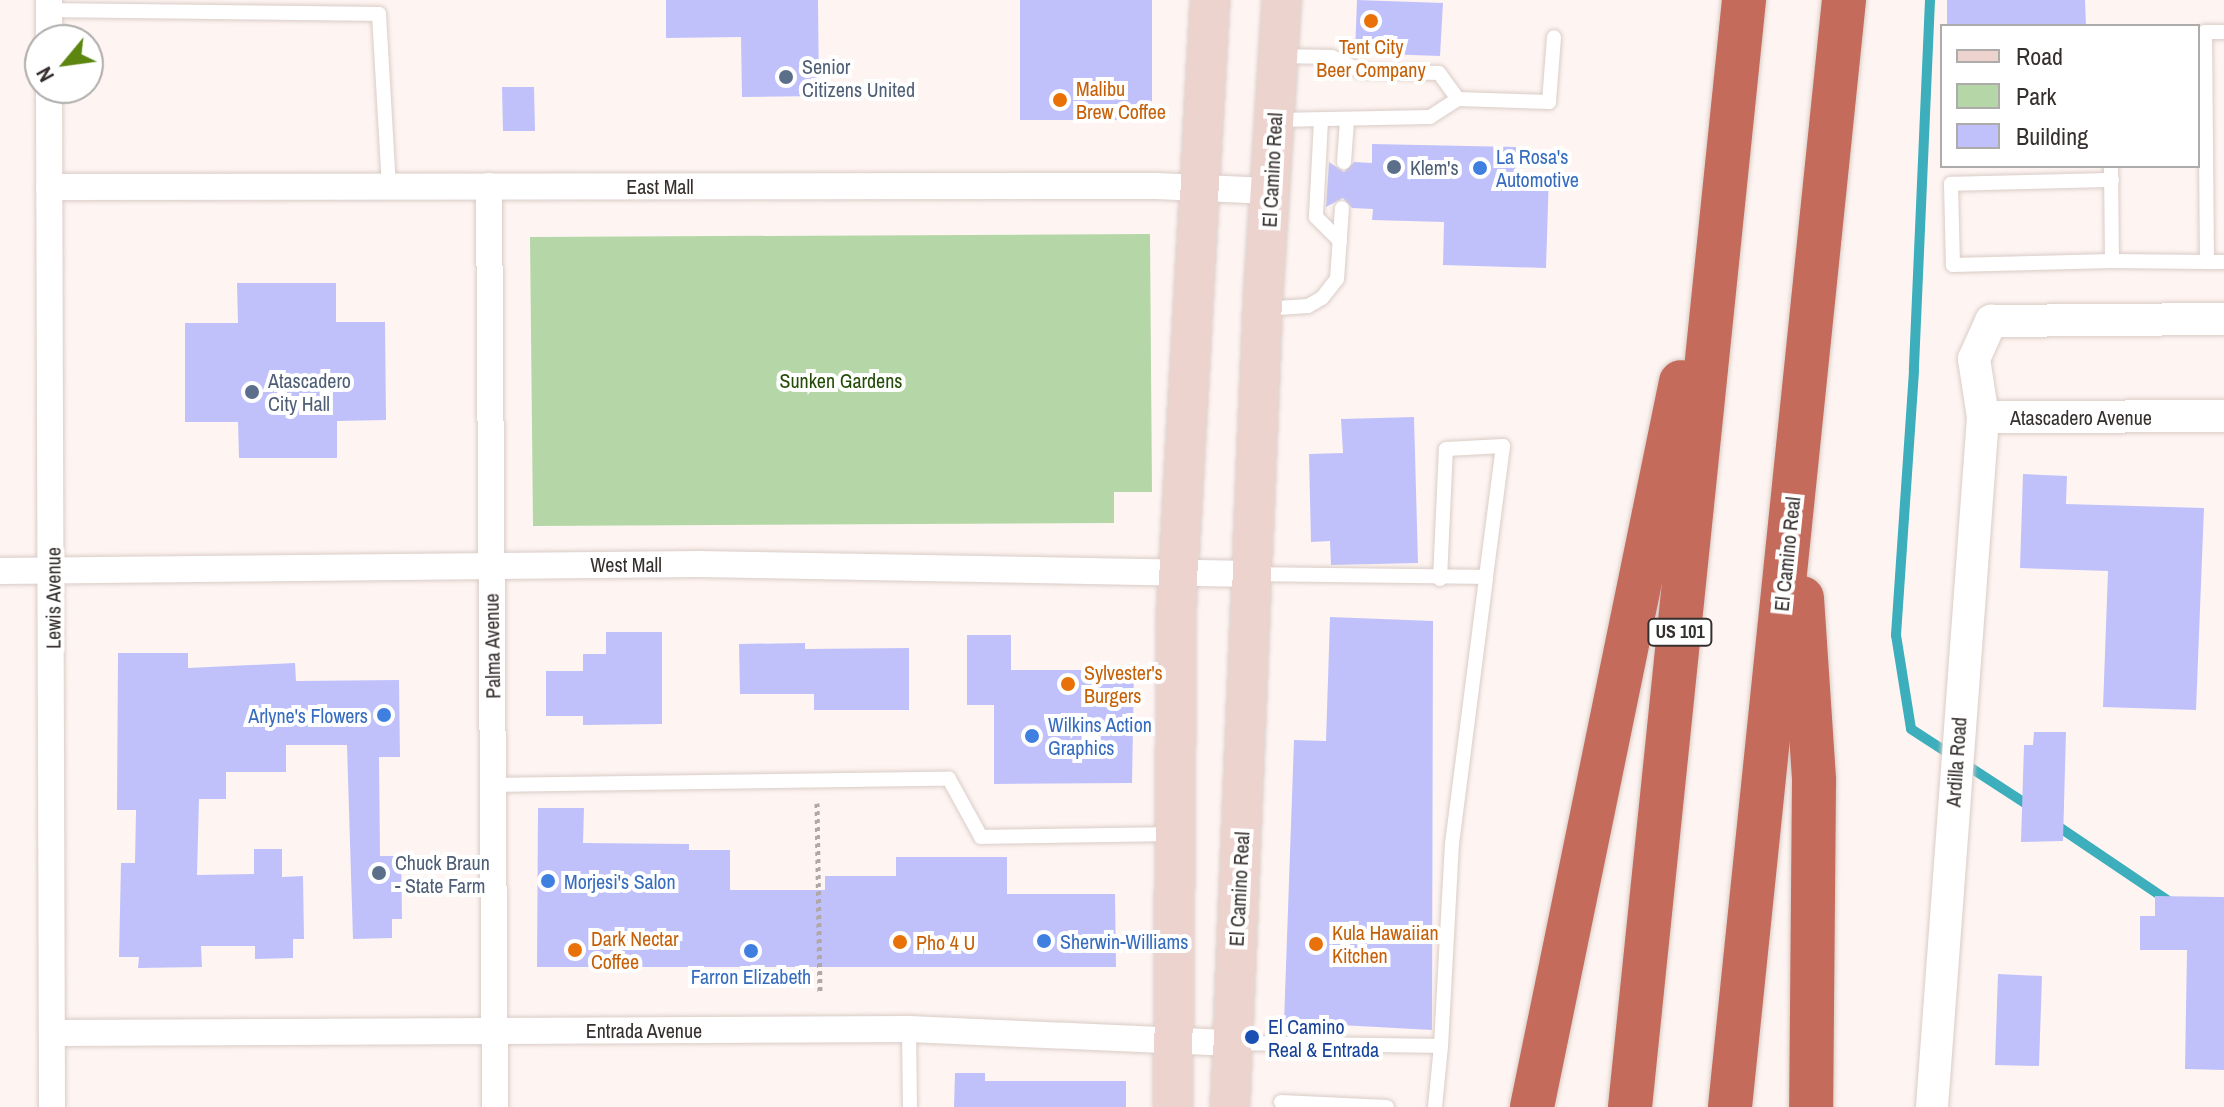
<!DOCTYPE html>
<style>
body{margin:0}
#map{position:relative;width:2224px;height:1107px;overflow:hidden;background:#fef5f2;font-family:"Archivo Narrow",sans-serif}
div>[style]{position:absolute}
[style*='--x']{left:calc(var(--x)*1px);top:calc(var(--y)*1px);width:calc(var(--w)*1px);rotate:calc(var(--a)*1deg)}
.green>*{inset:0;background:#b5d7a7}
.stream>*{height:10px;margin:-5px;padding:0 5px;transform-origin:5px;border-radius:5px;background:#3daebc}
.building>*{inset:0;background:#c0c1fb}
.path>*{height:5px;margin-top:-2.5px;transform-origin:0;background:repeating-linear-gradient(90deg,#b0a8a6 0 4px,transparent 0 8px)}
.roads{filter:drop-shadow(0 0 2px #daccc7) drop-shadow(0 0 2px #daccc7)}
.service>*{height:14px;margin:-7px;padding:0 7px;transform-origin:7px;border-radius:7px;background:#fff}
.minor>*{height:26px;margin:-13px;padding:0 13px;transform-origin:13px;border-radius:13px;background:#fff}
.tertiary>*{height:32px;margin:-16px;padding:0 16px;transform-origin:16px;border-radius:16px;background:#fff}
.secondary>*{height:38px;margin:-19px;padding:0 19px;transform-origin:19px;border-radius:19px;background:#edd3ce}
.motorway>*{height:44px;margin:-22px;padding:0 22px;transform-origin:22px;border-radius:22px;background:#c46b5c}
.dots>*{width:22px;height:22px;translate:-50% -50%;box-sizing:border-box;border:4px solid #fff;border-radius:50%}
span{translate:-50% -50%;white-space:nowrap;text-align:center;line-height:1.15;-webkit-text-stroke:8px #fff;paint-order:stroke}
.shield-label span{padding:2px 6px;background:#fff;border:2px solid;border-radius:6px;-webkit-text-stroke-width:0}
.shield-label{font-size:18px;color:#352f2d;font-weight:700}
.food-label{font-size:20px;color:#c56008}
.left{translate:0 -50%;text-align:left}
.service-label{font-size:20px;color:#4e5e75}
.shop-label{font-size:20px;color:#366cbe}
.right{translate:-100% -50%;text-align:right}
.street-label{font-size:20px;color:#352f2d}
.park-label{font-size:20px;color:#224b06}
.transit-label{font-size:20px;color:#164399}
.legend{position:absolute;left:1940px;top:24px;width:260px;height:144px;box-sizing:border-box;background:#fff;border:2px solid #aeacab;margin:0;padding:10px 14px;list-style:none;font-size:24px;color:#352f2d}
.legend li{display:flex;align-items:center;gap:16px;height:40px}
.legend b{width:40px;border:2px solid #aeacab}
.north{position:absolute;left:24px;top:24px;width:80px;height:80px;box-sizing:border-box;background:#fff;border:2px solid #aeacab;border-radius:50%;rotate:241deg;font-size:22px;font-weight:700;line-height:32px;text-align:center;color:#352f2d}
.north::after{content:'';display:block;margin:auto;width:28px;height:36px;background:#5c8610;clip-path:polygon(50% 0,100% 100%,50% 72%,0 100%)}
</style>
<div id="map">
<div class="green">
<i style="clip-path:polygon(1150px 234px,1152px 492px,1114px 492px,1114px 523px,533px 526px,530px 237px)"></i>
</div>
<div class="stream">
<i style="--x:1930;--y:0;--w:371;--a:92.5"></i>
<i style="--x:1914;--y:371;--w:265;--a:93.9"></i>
<i style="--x:1896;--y:635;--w:95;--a:80.9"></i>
<i style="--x:1911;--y:729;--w:147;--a:33"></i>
<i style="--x:2053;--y:823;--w:145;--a:34"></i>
</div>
<div class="building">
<i style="clip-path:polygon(666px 0,818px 0,819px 96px,742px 97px,741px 37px,666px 38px)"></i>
<i style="clip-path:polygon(1020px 0,1152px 0,1152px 120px,1020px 120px)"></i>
<i style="clip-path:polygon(1357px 0,1443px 3px,1440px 56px,1355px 53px)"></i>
<i style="clip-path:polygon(1947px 0,2085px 0,2086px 26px,1947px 26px)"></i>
<i style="clip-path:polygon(502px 87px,534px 87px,535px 131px,503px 131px)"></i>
<i style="clip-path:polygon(1372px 144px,1516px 147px,1515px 172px,1549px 173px,1546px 268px,1443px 265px,1444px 222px,1372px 220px,1373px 209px,1352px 208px,1343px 198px,1326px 207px,1329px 162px,1344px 172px,1354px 162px,1372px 163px)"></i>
<i style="clip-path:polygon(237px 283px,336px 283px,336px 322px,385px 322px,386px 420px,337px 421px,337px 458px,239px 458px,238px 422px,185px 422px,185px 323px,238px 323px)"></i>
<i style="clip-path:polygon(1414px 417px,1418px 563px,1331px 565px,1330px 541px,1311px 542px,1309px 454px,1343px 453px,1341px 419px)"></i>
<i style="clip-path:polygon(2023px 474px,2067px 476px,2066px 504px,2204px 508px,2196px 710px,2103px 707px,2108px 571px,2020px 568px)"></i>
<i style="clip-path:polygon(1330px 617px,1433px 621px,1432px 1030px,1284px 1022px,1294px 740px,1326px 741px)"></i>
<i style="clip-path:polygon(606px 632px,662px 632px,662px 724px,583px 725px,583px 716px,546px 716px,546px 671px,583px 671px,583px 654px,606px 654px)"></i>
<i style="clip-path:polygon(967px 635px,1011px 635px,1011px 670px,1134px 670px,1132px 783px,994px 784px,994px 705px,967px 705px)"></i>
<i style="clip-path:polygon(805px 643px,805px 649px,909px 648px,909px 710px,814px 710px,814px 694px,740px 694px,739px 644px)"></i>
<i style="clip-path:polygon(118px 653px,188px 653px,188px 668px,295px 663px,296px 681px,399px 680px,400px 757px,379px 757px,380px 856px,401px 856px,402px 919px,392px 919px,392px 938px,353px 939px,347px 745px,286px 745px,286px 772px,226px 772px,226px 799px,199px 799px,197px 875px,254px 874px,254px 849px,282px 849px,282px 877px,303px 876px,304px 939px,293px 939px,293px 958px,255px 959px,255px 946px,201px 946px,202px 967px,138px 968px,139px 957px,119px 957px,121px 863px,135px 863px,136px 810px,117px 810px)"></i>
<i style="clip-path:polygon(2034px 732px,2066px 732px,2063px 841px,2021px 842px,2024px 745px,2033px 745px)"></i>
<i style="clip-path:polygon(538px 808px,584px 808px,583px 843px,689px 844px,689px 850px,730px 850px,730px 890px,825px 890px,825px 876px,896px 876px,896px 857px,1007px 857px,1007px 894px,1115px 894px,1116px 967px,537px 967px)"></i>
<i style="clip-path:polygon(2155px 896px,2224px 897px,2224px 1070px,2185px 1069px,2187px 950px,2140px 950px,2140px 916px,2155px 916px)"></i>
<i style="clip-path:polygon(1998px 974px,2042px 976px,2039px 1066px,1995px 1065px)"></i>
<i style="clip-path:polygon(955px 1073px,985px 1073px,985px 1081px,1126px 1081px,1126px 1107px,954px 1107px)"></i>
</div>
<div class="path">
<i style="--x:817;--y:803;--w:191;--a:89.1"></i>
</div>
<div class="roads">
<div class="service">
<i style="--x:49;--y:10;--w:330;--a:0.7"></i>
<i style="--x:379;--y:14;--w:172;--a:86.7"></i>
<i style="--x:1278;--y:56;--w:54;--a:1.1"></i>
<i style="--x:1332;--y:57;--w:32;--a:26"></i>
<i style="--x:1361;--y:71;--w:78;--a:1.5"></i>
<i style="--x:1439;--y:73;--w:32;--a:54"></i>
<i style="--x:1275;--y:120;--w:155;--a:-1.1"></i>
<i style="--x:1430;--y:117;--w:33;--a:-33"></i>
<i style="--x:1458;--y:99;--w:91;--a:1.9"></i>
<i style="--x:1549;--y:102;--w:65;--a:-85.6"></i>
<i style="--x:1321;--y:120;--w:97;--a:93"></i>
<i style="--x:1316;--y:217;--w:34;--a:45"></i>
<i style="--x:1344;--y:162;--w:41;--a:-85.8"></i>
<i style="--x:2111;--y:166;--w:95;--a:89.4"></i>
<i style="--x:2112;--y:261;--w:95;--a:0.6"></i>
<i style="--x:2207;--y:262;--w:230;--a:-90.5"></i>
<i style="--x:2205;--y:32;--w:19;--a:0"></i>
<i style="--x:2112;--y:180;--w:161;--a:178.6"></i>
<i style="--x:1951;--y:184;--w:81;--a:88.6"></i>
<i style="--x:1953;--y:265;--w:159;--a:-1.4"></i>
<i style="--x:2207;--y:262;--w:17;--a:0"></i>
<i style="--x:1263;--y:309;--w:45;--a:-3.8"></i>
<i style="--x:1308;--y:306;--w:16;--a:-30"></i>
<i style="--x:1322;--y:298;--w:24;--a:-52"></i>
<i style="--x:1337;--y:279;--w:71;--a:-86"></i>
<i style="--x:1440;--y:579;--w:130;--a:-87.4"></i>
<i style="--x:1446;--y:449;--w:57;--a:-3"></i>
<i style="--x:1503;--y:446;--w:132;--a:97.4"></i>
<i style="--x:494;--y:785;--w:455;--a:-0.8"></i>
<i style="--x:949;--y:779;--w:66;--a:61.1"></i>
<i style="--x:981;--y:837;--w:190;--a:-0.9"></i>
<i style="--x:909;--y:1029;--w:78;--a:89.3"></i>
<i style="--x:1234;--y:1043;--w:207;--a:0.8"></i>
<i style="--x:1441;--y:1046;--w:202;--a:-86.9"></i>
<i style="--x:1452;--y:844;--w:269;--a:-82.7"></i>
<i style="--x:1486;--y:577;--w:234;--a:-179.3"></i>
<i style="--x:1281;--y:1102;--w:106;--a:2.7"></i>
<i style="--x:1435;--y:1107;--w:61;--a:-84.4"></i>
</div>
<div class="minor">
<i style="--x:49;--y:0;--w:40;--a:90"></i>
<i style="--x:49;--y:88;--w:1019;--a:89.83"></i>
<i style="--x:489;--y:186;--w:921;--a:89.63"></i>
<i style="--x:49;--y:187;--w:1107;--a:-0.05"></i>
<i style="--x:1156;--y:186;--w:115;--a:2.5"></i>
<i style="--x:0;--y:571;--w:699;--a:-0.57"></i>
<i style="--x:699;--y:564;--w:553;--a:1.04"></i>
<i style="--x:54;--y:1033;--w:855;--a:-0.27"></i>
<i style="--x:909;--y:1029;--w:324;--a:2.5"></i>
</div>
<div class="tertiary">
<i style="--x:1983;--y:417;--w:241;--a:-0.2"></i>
<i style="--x:1932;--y:1107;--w:692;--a:-85.77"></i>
<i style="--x:1983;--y:417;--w:59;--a:-98.8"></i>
<i style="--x:1974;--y:359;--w:42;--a:-65.9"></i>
<i style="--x:1991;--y:321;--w:233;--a:-0.5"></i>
</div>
<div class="secondary">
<i style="--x:1173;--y:1107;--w:491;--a:-89.6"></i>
<i style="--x:1176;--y:616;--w:617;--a:-86.84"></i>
<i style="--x:1230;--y:1107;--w:810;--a:-87.66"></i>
<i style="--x:1263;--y:298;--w:299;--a:-86.4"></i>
</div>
<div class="motorway">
<i style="--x:1802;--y:598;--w:183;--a:86.2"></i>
<i style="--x:1814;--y:781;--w:326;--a:90.5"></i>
<i style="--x:1532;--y:1107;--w:740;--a:-78.39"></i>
<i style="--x:1630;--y:1107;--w:1113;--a:-84.12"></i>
<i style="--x:1730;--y:1107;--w:1113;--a:-84.12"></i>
</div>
</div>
<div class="dots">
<i style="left:1371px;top:21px;background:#e8710a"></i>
<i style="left:786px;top:77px;background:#5c6f8a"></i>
<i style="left:1060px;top:100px;background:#e8710a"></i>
<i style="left:1394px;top:167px;background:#5c6f8a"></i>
<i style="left:1480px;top:168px;background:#3f7fe0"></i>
<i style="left:252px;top:392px;background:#5c6f8a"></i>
<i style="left:1068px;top:684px;background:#e8710a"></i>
<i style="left:384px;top:715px;background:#3f7fe0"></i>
<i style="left:1032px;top:736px;background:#3f7fe0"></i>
<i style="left:379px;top:873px;background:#5c6f8a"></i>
<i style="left:548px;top:881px;background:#3f7fe0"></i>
<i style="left:1044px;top:941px;background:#3f7fe0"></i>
<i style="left:900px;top:942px;background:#e8710a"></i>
<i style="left:1316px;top:944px;background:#e8710a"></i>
<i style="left:575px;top:950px;background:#e8710a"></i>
<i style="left:751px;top:951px;background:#3f7fe0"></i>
<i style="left:1252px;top:1037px;background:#1a4fb4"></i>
</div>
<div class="shield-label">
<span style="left:1680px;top:632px">US 101</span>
</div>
<div class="food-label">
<span style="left:1371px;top:58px">Tent City<br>Beer Company</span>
<span class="left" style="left:1076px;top:100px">Malibu<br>Brew Coffee</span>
<span class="left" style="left:1084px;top:684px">Sylvester's<br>Burgers</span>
<span class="left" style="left:1332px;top:944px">Kula Hawaiian<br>Kitchen</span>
<span class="left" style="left:591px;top:950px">Dark Nectar<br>Coffee</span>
<span class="left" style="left:916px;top:942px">Pho 4 U</span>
</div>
<div class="service-label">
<span class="left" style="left:802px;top:78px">Senior<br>Citizens United</span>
<span class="left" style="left:1410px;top:167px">Klem's</span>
<span class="left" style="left:268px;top:392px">Atascadero<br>City Hall</span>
<span class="left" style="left:395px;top:874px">Chuck Braun<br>- State Farm</span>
</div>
<div class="shop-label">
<span class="left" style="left:1496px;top:168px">La Rosa's<br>Automotive</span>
<span class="right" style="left:368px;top:715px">Arlyne's Flowers</span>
<span class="left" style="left:1048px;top:736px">Wilkins Action<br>Graphics</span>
<span class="left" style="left:564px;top:881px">Morjesi's Salon</span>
<span class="left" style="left:1060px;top:941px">Sherwin-Williams</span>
<span style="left:751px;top:976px">Farron Elizabeth</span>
</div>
<div class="street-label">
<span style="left:1272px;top:170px;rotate:-87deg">El Camino Real</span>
<span style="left:660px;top:186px">East Mall</span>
<span style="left:2081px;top:417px">Atascadero Avenue</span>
<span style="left:1787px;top:554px;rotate:-84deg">El Camino Real</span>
<span style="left:626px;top:564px">West Mall</span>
<span style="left:53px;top:598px;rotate:-90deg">Lewis Avenue</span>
<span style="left:492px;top:646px;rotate:-91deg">Palma Avenue</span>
<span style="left:1956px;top:762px;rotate:-86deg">Ardilla Road</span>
<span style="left:1239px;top:889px;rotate:-87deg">El Camino Real</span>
<span style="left:644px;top:1030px">Entrada Avenue</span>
</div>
<div class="park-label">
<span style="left:841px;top:380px">Sunken Gardens</span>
</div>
<div class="transit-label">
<span class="left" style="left:1268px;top:1038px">El Camino<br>Real &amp; Entrada</span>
</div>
<ul class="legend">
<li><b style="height:10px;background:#edd3ce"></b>Road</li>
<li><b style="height:22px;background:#b5d7a7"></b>Park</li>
<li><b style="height:22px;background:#c0c1fb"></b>Building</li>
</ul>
<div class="north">N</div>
</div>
